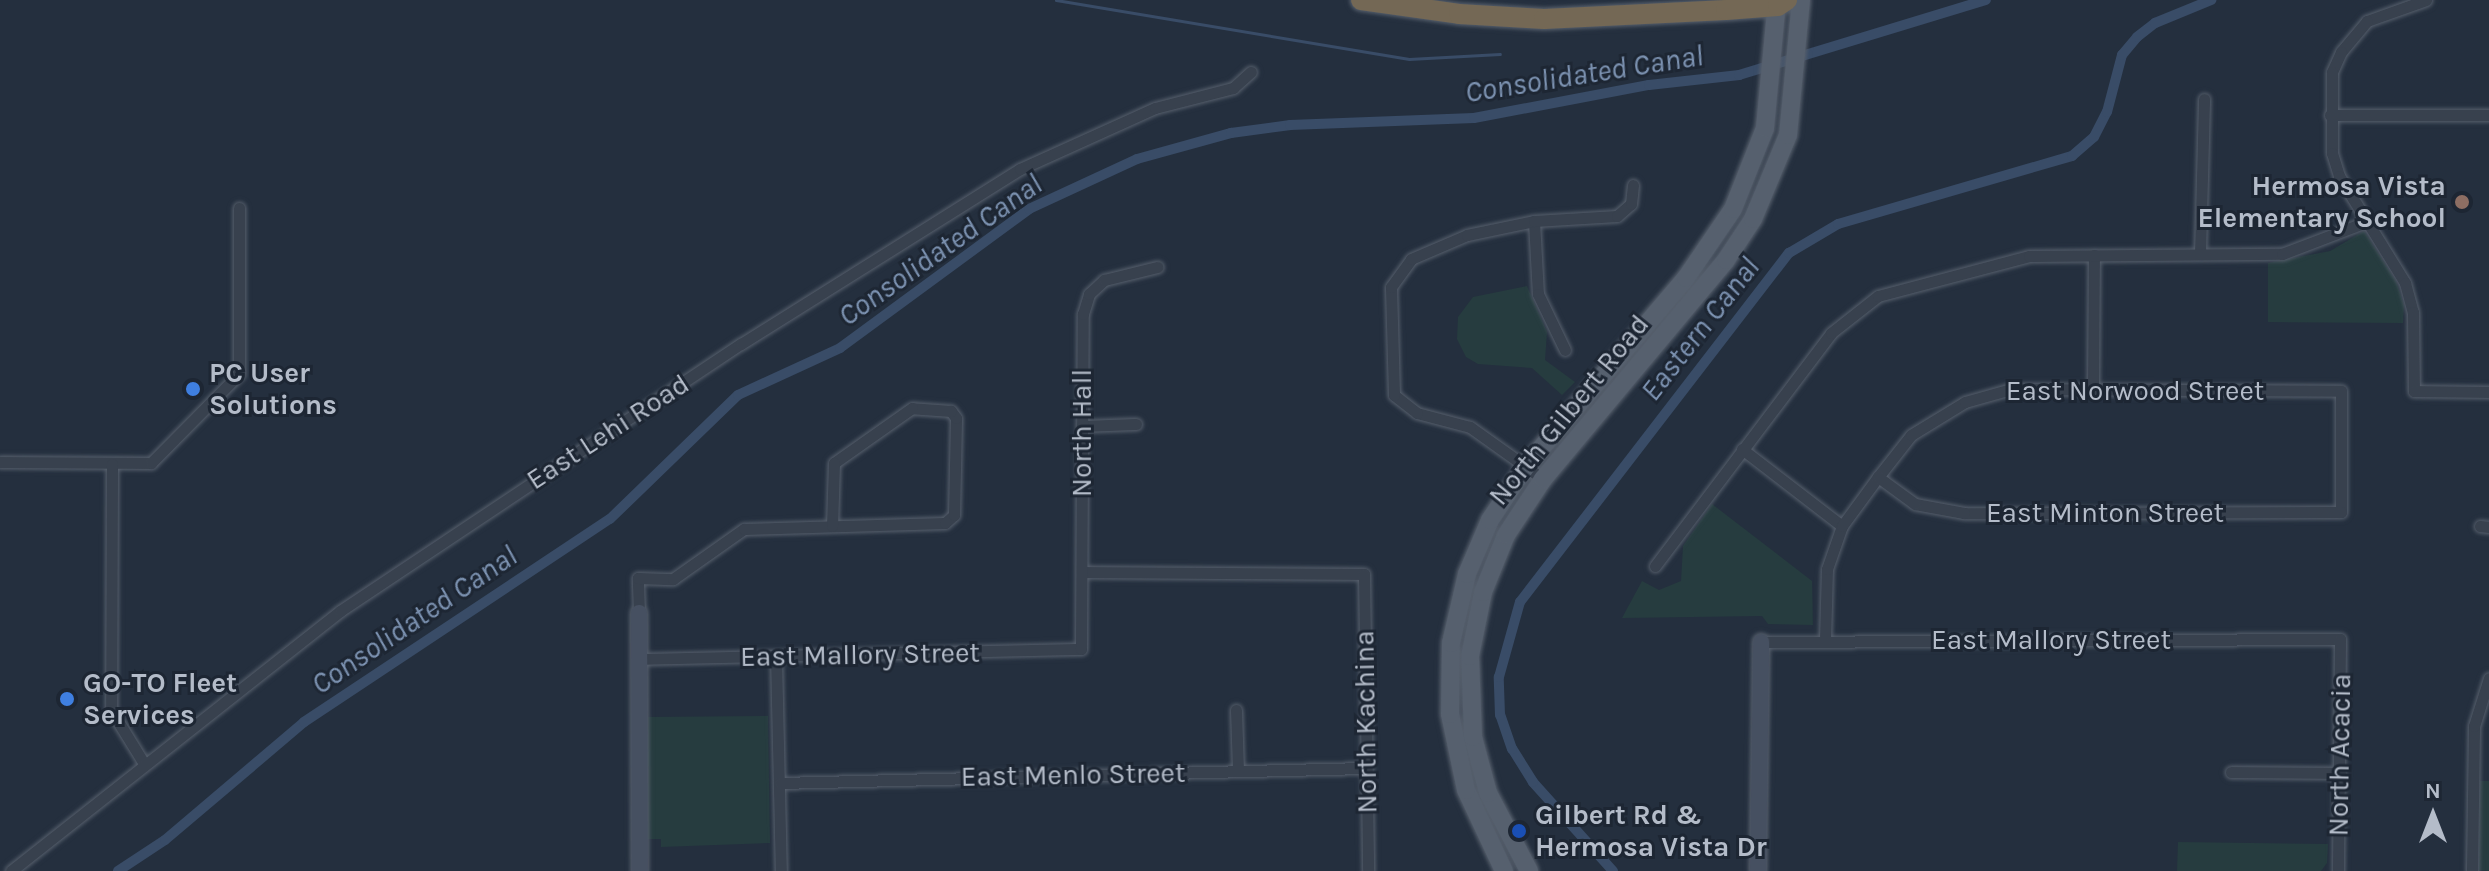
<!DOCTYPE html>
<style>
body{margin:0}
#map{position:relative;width:2489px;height:871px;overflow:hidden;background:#242f3e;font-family:Karla,sans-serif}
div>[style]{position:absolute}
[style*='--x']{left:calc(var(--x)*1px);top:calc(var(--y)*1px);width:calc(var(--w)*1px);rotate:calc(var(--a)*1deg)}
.green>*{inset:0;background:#263c3f}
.stream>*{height:3px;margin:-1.5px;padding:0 1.5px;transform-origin:1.5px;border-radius:1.5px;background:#394c67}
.canal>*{height:10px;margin:-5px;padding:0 5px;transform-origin:5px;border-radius:5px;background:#394c67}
.roads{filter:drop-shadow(0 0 2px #565f6c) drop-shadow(0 0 2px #565f6c)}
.street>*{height:11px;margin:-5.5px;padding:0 5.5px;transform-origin:5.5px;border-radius:5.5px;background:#38414e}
.secondary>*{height:16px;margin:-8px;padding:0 8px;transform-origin:8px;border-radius:8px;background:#465061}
.primary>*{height:18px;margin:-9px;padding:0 9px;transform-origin:9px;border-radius:9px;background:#56606e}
.highway>*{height:20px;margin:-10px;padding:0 10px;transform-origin:10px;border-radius:10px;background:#746855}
.dots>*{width:22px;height:22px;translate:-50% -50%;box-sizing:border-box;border:4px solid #1d2633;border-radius:50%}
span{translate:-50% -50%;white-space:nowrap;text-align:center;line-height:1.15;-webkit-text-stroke:6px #1d2633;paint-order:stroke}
.poi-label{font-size:28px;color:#b4bcc9;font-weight:700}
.right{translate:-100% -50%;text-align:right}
.left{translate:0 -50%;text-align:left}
.street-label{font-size:28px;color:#b4bcc9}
.water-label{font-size:30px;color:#7c92b1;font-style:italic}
.north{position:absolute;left:2393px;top:775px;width:80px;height:80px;-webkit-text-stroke:6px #1d2633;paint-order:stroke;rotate:0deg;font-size:22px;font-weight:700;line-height:32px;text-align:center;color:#b4bcc9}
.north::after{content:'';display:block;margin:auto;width:28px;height:36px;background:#b4bcc9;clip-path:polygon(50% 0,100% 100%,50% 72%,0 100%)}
</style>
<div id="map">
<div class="green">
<i style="clip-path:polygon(2364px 231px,2396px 281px,2404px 305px,2403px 323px,2268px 322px,2268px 263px,2330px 251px)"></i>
<i style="clip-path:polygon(1527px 286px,1547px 332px,1545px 360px,1575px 382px,1562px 395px,1532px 368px,1478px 364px,1466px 357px,1457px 339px,1458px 317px,1473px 297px)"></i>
<i style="clip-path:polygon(1712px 504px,1812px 581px,1813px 625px,1768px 624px,1762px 616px,1622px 618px,1642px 581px,1659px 590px,1681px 581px,1683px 546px)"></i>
<i style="clip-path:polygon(768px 716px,770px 843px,661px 847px,661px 839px,646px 839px,648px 717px)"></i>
<i style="clip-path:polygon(2480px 781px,2489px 781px,2489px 871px,2479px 870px)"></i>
<i style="clip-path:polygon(2178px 842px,2328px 844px,2327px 863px,2321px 871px,2177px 871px)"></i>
</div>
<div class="stream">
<i style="--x:1056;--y:0;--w:358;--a:9.5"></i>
<i style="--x:1409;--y:59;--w:91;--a:-3.1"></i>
</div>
<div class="canal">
<i style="--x:118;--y:871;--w:56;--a:-33.4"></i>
<i style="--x:165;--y:840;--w:182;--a:-40.3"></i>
<i style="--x:304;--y:722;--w:367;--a:-33.6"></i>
<i style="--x:610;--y:519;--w:178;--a:-44.1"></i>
<i style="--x:738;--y:395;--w:112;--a:-24.7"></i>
<i style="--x:840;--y:348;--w:235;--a:-36.3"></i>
<i style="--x:1029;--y:209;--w:119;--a:-24.8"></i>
<i style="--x:1137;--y:159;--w:98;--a:-15.5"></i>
<i style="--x:1231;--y:133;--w:60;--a:-7.7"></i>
<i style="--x:1290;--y:125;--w:184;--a:-2.2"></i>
<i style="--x:1474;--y:118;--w:178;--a:-10.7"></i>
<i style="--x:1649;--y:85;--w:91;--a:-6.3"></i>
<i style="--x:1739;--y:75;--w:258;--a:-16.9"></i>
<i style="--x:1613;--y:871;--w:120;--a:-132"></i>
<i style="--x:1533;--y:782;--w:39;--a:-122"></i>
<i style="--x:1512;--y:749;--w:36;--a:-109"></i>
<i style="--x:1500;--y:715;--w:38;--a:-92"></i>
<i style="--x:1499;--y:677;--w:78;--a:-74.4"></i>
<i style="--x:1520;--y:602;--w:441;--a:-52.4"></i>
<i style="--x:1789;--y:253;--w:57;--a:-30.6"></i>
<i style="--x:1838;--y:224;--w:244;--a:-16.2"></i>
<i style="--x:2072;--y:156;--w:29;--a:-41"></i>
<i style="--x:2094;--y:137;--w:28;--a:-63"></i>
<i style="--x:2107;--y:112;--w:59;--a:-75.3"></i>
<i style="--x:2122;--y:55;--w:23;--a:-50"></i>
<i style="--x:2137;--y:37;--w:23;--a:-38"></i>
<i style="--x:2155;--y:23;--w:61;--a:-22.3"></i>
</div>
<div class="roads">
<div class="street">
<i style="--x:2426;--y:0;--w:63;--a:160.4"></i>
<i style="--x:2367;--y:21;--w:40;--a:130"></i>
<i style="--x:2341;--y:52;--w:22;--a:114"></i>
<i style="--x:2332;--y:72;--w:81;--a:90"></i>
<i style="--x:2332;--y:153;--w:24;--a:73"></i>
<i style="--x:2339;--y:176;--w:126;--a:58.3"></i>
<i style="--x:2405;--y:283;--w:30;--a:75"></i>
<i style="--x:2413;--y:312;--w:79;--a:89.3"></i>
<i style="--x:2414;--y:391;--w:75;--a:0.8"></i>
<i style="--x:2330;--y:115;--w:159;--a:0"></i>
<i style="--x:1534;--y:221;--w:73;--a:86.9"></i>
<i style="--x:1538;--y:294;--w:62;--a:64.3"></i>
<i style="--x:2200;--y:254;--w:155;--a:-88.5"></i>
<i style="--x:2093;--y:389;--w:134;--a:-89.6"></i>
<i style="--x:1082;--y:426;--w:54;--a:-2.1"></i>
<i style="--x:1742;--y:449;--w:126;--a:37.6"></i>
<i style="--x:0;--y:462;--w:151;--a:0.4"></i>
<i style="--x:151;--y:463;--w:125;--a:-45.3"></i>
<i style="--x:239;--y:374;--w:166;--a:-90"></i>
<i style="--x:112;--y:464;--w:246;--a:90.2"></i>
<i style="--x:111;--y:710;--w:61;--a:58.4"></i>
<i style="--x:1543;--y:479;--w:90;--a:-144.5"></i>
<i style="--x:1470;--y:427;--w:55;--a:-165.2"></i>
<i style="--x:1417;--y:413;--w:29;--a:-142"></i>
<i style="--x:1394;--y:395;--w:108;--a:-91.6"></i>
<i style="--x:1391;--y:287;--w:34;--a:-54"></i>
<i style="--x:1411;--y:259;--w:61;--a:-23.2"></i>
<i style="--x:1467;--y:235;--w:68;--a:-11.8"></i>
<i style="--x:1534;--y:221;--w:83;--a:-3.4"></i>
<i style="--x:1617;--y:216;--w:18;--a:-41"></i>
<i style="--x:1631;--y:204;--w:19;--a:-84"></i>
<i style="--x:2480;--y:526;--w:9;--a:6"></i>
<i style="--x:1655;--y:566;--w:292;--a:-52.9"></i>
<i style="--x:1831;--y:333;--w:60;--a:-38.2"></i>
<i style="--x:1878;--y:296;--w:156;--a:-14.8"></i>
<i style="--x:2029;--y:256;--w:253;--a:-0.5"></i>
<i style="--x:2282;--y:254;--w:93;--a:-20.8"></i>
<i style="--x:1082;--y:572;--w:282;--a:0.4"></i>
<i style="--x:1364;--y:574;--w:297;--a:89.2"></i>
<i style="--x:639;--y:613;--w:35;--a:-92"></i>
<i style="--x:638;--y:578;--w:35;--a:2"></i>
<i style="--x:673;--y:579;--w:87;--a:-35.2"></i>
<i style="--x:744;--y:529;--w:201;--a:-1.7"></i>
<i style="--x:945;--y:523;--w:12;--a:-42"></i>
<i style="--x:954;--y:515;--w:97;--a:-88.8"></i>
<i style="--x:956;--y:418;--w:9;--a:-126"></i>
<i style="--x:951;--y:411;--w:39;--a:-176"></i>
<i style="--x:912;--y:408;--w:95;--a:144.8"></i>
<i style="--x:834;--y:463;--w:63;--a:91.8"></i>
<i style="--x:1825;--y:640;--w:71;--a:-88.4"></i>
<i style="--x:1827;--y:569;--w:46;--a:-70.8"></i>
<i style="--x:1842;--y:526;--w:61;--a:-53.7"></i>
<i style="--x:1878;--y:477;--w:53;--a:-51.8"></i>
<i style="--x:1911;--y:435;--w:63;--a:-31.4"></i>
<i style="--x:1965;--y:402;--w:48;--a:-15.8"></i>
<i style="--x:2011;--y:389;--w:330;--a:0.3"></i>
<i style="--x:2341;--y:391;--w:121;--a:90"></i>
<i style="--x:2341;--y:512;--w:377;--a:179.8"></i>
<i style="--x:1964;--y:513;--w:50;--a:-169.6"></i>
<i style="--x:1915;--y:504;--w:46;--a:-143.9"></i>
<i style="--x:1761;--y:642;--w:579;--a:-0.3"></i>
<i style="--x:2340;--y:639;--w:232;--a:90.5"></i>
<i style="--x:776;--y:657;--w:214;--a:88.7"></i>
<i style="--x:639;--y:659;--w:442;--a:-1.3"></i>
<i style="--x:1081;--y:649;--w:335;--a:-89.7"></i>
<i style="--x:1083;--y:314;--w:21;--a:-73"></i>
<i style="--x:1089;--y:294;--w:21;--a:-43"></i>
<i style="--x:1104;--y:280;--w:55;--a:-13.8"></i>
<i style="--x:1236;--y:710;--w:61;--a:88.1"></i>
<i style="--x:2231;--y:772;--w:109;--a:0.5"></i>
<i style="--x:780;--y:783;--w:585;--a:-1.47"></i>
<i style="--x:11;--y:871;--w:419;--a:-38.3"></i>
<i style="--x:340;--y:611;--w:482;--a:-33.7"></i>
<i style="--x:741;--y:344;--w:329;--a:-32.1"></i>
<i style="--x:1020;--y:169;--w:148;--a:-24.3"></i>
<i style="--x:1155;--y:108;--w:81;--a:-14.4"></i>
<i style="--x:1233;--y:88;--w:24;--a:-42"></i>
<i style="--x:2472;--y:871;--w:145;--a:-89.2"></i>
<i style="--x:2474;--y:726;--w:50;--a:-72.6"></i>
</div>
<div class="secondary">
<i style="--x:639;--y:613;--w:258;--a:89.8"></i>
<i style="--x:1758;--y:871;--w:229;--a:-89.2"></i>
</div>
<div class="primary">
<i style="--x:1504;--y:871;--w:89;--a:-115.1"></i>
<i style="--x:1466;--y:790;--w:78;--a:-101.9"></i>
<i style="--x:1450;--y:714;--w:71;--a:-89.2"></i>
<i style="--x:1451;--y:643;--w:71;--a:-76.9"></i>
<i style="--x:1467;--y:574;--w:59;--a:-66.9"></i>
<i style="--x:1490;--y:520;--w:65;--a:-56.3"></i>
<i style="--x:1526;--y:466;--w:247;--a:-49.6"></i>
<i style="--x:1686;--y:278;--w:83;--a:-55.7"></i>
<i style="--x:1733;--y:209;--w:87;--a:-68.4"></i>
<i style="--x:1765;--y:128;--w:129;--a:-84.6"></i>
<i style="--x:1529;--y:871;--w:88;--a:-117.7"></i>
<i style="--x:1488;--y:793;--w:58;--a:-105"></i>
<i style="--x:1473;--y:737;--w:81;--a:-92.1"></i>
<i style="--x:1470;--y:656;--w:65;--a:-78.5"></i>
<i style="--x:1483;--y:592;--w:61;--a:-68"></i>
<i style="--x:1506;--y:535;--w:67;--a:-56.5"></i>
<i style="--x:1543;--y:479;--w:285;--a:-50.1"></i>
<i style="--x:1726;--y:260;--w:49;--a:-56.6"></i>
<i style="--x:1753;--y:219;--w:91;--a:-67.4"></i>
<i style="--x:1788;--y:135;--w:136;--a:-84.5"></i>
</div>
<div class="highway">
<i style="--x:1361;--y:0;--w:99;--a:8.1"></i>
<i style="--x:1459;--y:14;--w:85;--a:3.4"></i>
<i style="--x:1544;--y:19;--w:182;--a:-2.8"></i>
<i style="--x:1726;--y:10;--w:52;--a:-4.4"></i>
<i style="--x:1778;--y:6;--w:11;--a:-34"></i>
</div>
</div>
<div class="dots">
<i style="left:2462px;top:202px;background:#8d6e63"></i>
<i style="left:193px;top:389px;background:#3f7fe0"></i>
<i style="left:67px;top:699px;background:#3f7fe0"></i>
<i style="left:1519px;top:831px;background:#1a4fb4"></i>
</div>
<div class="poi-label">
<span class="right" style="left:2446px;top:202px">Hermosa Vista<br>Elementary School</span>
<span class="left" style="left:209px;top:389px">PC User<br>Solutions</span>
<span class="left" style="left:83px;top:699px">GO-TO Fleet<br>Services</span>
<span class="left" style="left:1535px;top:831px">Gilbert Rd &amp;<br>Hermosa Vista Dr</span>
</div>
<div class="street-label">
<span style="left:2135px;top:391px">East Norwood Street</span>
<span style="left:1569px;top:410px;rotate:-51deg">North Gilbert Road</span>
<span style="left:608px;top:432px;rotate:-33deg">East Lehi Road</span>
<span style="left:1082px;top:433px;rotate:-90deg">North Hall</span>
<span style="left:2105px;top:513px">East Minton Street</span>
<span style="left:2051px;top:640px">East Mallory Street</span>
<span style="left:860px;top:655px;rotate:-1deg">East Mallory Street</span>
<span style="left:1366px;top:722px;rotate:-91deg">North Kachina</span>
<span style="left:2340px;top:755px;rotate:-89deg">North Acacia</span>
<span style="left:1073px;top:775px;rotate:-1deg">East Menlo Street</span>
</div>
<div class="water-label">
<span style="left:1584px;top:74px;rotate:-9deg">Consolidated Canal</span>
<span style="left:940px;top:250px;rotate:-35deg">Consolidated Canal</span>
<span style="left:1700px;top:329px;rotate:-52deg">Eastern Canal</span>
<span style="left:414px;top:620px;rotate:-34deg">Consolidated Canal</span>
</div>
<div class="north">N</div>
</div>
